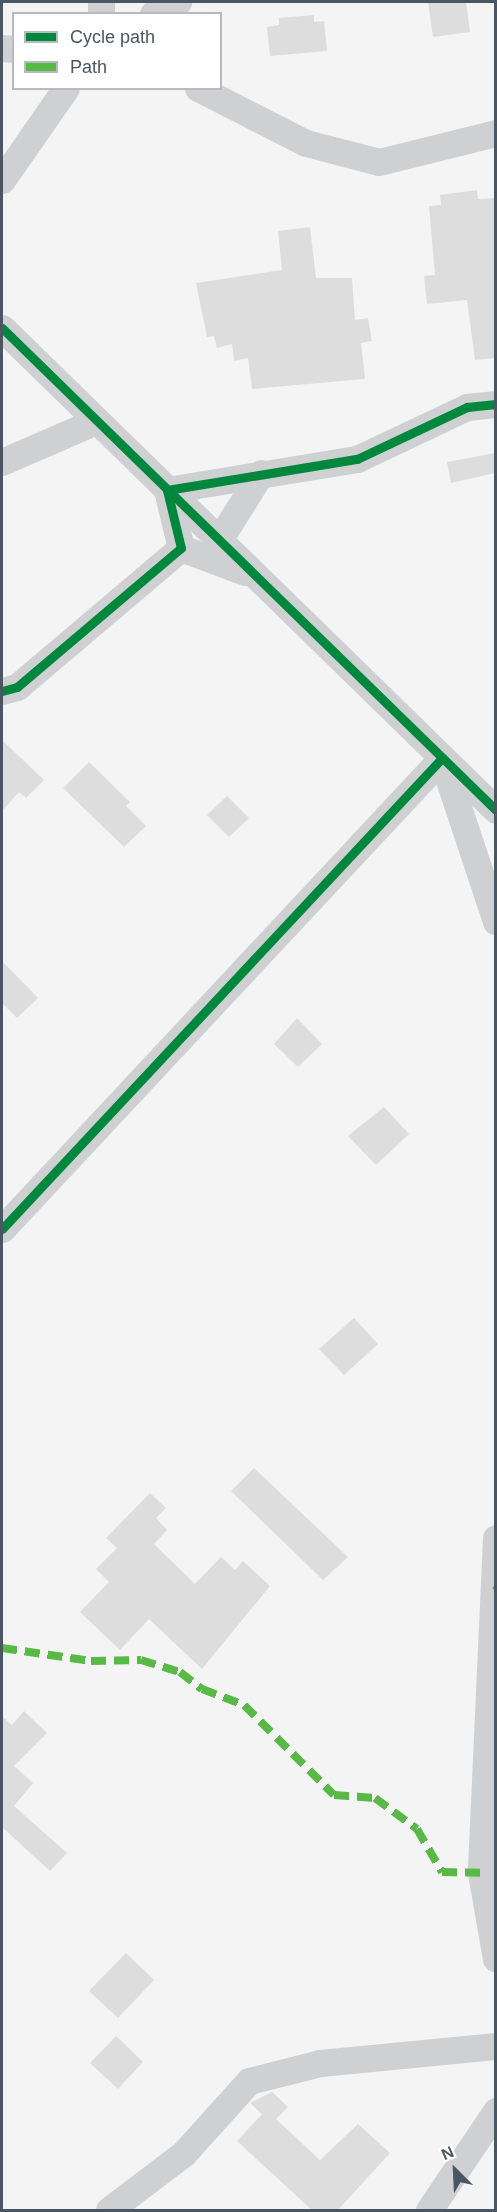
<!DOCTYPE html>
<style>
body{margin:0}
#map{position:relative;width:497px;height:2212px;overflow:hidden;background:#f4f4f4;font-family:Arial,sans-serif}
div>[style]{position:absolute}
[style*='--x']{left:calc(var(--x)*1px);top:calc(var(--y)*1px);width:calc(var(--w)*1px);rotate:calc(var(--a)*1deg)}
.building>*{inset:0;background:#ddddde}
.minor>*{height:27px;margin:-13.5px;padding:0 13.5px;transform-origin:13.5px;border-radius:13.5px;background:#ced0d2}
.quiet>*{height:8px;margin-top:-4px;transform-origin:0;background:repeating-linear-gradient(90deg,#58b947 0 15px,transparent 0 23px)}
.cycleway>*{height:9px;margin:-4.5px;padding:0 4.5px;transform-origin:4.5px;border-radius:4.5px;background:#00873e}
span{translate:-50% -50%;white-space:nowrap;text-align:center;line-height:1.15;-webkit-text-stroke:6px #fff;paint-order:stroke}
.frame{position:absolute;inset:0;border:3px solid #4a5661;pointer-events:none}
.legend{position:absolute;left:12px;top:12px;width:210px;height:78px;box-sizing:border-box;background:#fff;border:2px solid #b7bbc0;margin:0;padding:8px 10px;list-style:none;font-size:18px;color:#4a5661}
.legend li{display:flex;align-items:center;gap:12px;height:30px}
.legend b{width:30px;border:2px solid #b7bbc0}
.north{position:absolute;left:425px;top:2140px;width:60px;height:60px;-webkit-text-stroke:4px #fff;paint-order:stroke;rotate:336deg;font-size:16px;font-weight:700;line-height:24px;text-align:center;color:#4a5661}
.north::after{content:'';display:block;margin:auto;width:21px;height:27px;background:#4a5661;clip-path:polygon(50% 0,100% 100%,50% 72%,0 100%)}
</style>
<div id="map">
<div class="building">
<i style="clip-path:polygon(428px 2px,466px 2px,470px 32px,433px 37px)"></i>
<i style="clip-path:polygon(314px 15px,314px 22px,324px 21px,327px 51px,270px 56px,267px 27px,279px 25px,279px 18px)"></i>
<i style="clip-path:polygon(477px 190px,478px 199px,495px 198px,495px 358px,475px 360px,467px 300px,427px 304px,424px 276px,435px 275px,429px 206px,441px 205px,440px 195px)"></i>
<i style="clip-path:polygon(310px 227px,316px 278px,352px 278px,355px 320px,368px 318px,372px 341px,361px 343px,365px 379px,252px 389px,248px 358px,234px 361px,232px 344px,217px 348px,214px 336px,207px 337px,196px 283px,282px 270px,278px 231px)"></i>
<i style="clip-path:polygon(495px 453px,495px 473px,451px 483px,447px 462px)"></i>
<i style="clip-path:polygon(2px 740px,44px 780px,26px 798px,19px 792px,2px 811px)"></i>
<i style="clip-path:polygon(89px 762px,130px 802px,126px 806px,146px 826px,124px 847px,63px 788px)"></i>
<i style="clip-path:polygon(227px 796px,249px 818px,229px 837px,207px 815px)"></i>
<i style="clip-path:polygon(2px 961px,38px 998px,17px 1018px,2px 1003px)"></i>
<i style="clip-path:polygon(297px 1018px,322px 1044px,298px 1067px,274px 1044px)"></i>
<i style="clip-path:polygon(384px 1107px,409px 1134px,376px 1165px,348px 1136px)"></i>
<i style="clip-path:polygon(354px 1318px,378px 1344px,344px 1375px,319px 1349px)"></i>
<i style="clip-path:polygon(254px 1468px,348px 1557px,323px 1580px,231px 1491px)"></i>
<i style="clip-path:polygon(150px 1493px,166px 1508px,156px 1518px,167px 1530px,154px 1544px,195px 1584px,221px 1557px,235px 1570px,243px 1561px,270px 1586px,202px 1669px,149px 1619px,120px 1650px,80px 1612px,109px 1582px,96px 1569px,117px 1548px,106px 1538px)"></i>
<i style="clip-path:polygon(24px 1711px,47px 1733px,14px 1766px,33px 1783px,14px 1806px,67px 1853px,50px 1871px,2px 1827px,2px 1716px,12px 1725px)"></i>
<i style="clip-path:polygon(126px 1953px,154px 1980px,118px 2018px,89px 1991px)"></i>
<i style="clip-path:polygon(116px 2036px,143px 2062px,118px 2089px,90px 2063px)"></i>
<i style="clip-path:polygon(272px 2092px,288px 2107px,276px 2119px,320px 2160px,358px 2124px,390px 2153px,337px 2211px,313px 2211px,237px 2141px,262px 2114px,250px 2103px)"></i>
</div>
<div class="minor">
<i style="--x:101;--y:14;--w:12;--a:-90"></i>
<i style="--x:153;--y:14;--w:28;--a:-26"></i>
<i style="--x:2;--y:48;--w:12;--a:5"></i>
<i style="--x:198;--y:88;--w:121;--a:27"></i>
<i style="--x:306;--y:143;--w:75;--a:14.6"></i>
<i style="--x:379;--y:162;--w:121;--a:-13.9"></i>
<i style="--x:2;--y:180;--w:112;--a:-55.2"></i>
<i style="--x:2;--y:328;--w:690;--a:44.3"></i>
<i style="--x:2;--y:462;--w:103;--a:-23.6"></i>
<i style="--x:219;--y:540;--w:79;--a:-57.9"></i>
<i style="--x:181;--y:548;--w:68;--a:20.6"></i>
<i style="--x:2;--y:691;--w:16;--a:-15"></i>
<i style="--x:17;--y:687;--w:215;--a:-40.3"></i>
<i style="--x:181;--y:548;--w:60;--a:-103.6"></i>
<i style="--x:167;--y:490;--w:193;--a:-9.3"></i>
<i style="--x:357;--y:459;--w:122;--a:-25.3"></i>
<i style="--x:467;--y:407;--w:29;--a:-6"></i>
<i style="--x:443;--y:762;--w:168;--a:71.6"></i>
<i style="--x:2;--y:1229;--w:645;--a:-46.95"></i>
<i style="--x:496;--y:1538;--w:335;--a:92.6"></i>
<i style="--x:481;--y:1873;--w:87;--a:80.1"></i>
<i style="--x:109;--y:2210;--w:94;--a:-37.2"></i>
<i style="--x:184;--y:2153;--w:97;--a:-47.9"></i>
<i style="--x:249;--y:2081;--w:73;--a:-14.2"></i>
<i style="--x:320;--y:2063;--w:177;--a:-5.5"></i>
<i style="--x:429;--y:2210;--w:120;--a:-55.9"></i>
</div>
<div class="quiet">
<i style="--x:494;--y:1585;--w:2;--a:27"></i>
<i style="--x:2;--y:1648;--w:90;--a:8.3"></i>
<i style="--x:91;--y:1661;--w:50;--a:-1.1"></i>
<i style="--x:141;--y:1660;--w:41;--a:17.1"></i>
<i style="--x:180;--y:1672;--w:28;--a:38"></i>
<i style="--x:202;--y:1689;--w:45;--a:20.9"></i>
<i style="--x:244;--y:1705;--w:127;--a:45"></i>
<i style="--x:334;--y:1795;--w:41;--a:4.2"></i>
<i style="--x:375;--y:1798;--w:52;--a:36.4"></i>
<i style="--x:417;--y:1829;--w:50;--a:59.8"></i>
<i style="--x:442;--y:1872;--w:39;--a:1"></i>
</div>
<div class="cycleway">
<i style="--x:2;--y:328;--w:690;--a:44.3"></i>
<i style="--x:2;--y:691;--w:16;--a:-15"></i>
<i style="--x:17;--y:687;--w:215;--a:-40.3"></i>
<i style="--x:181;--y:548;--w:60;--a:-103.6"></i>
<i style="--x:167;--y:490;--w:193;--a:-9.3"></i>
<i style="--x:357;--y:459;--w:122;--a:-25.3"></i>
<i style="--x:467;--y:407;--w:29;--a:-6"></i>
<i style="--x:2;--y:1229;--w:645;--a:-46.95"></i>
</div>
<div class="frame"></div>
<ul class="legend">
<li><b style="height:8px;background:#00873e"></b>Cycle path</li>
<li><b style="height:8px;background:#58b947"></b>Path</li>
</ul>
<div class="north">N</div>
</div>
